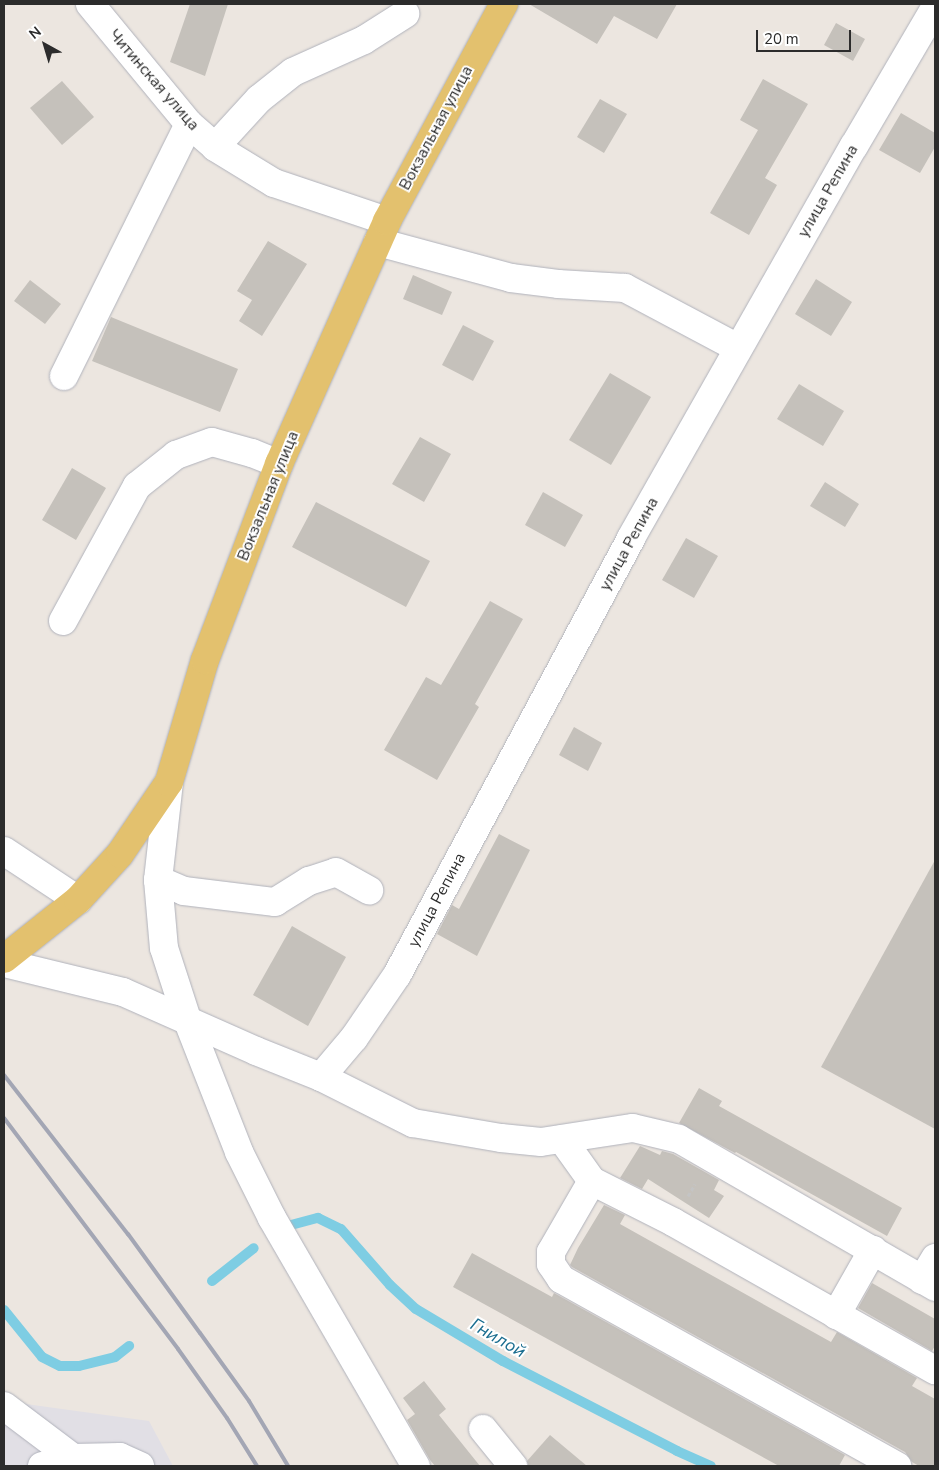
<!DOCTYPE html>
<meta charset="utf-8">
<style>
body{margin:0}
#map{position:relative;width:939px;height:1470px;overflow:hidden;background:#ece6e0;font-family:"Nunito Sans",sans-serif}
div>[style]{position:absolute}
[style*='--x']{left:calc(var(--x)*1px);top:calc(var(--y)*1px);width:calc(var(--w)*1px);rotate:calc(var(--a)*1deg)}
.industrial>*{inset:0;background:#e1dfe5}
.stream>*{height:10px;margin:-5px;padding:0 5px;transform-origin:5px;border-radius:5px;background:#7ecde3}
.building>*{inset:0;background:#c5c1bb}
.path>*{height:3px;margin-top:-1.5px;transform-origin:0;background:repeating-linear-gradient(90deg,#c4c4c4 0 4px,transparent 0 6.5px)}
.roads{filter:drop-shadow(0 0 1px #b0b2bb) drop-shadow(0 0 1px #b0b2bb)}
.minor>*{height:28px;margin:-14px;padding:0 14px;transform-origin:14px;border-radius:14px;background:#fff}
.major>*{height:28px;margin:-14px;padding:0 14px;transform-origin:14px;border-radius:14px;background:#e3c16e}
.rail>*{height:4px;margin:-2px;padding:0 2px;transform-origin:2px;border-radius:2px;background:#a3a6b4}
span{translate:-50% -50%;white-space:nowrap;text-align:center;line-height:1.15;-webkit-text-stroke:4px #fff;paint-order:stroke}
.street-label{font-size:16px;color:#2c2c2c}
.water-label{font-size:18px;color:#1b6e90;font-style:italic}
.frame{position:absolute;inset:0;border:5px solid #2c2c2c;pointer-events:none}
.north{position:absolute;left:20px;top:20px;width:50px;height:50px;-webkit-text-stroke:4px #fff;paint-order:stroke;rotate:321deg;font-size:14px;font-weight:700;line-height:20px;text-align:center;color:#2c2c2c}
.north::after{content:'';display:block;margin:auto;width:18px;height:22px;background:#2c2c2c;clip-path:polygon(50% 0,100% 100%,50% 72%,0 100%)}
.scale{position:absolute;left:756px;top:30px;width:95px;height:22px;box-sizing:border-box;border:2px solid #2c2c2c;border-top:0;padding-left:6px;font-size:15px;line-height:18px;white-space:nowrap;color:#2c2c2c;-webkit-text-stroke:4px #fff;paint-order:stroke}
</style>
<div id="map">
<div class="industrial">
<i style="clip-path:polygon(4px 1401px,149px 1421px,173px 1466px,4px 1466px)"></i>
</div>
<div class="stream">
<i style="--x:291;--y:1225;--w:28;--a:-15"></i>
<i style="--x:318;--y:1218;--w:25;--a:26"></i>
<i style="--x:341;--y:1229;--w:74;--a:48.8"></i>
<i style="--x:390;--y:1285;--w:35;--a:43"></i>
<i style="--x:416;--y:1309;--w:101;--a:30.9"></i>
<i style="--x:503;--y:1361;--w:196;--a:27.3"></i>
<i style="--x:677;--y:1451;--w:37;--a:24"></i>
<i style="--x:212;--y:1281;--w:53;--a:-38.2"></i>
<i style="--x:4;--y:1310;--w:60;--a:51"></i>
<i style="--x:42;--y:1357;--w:20;--a:27"></i>
<i style="--x:60;--y:1366;--w:19;--a:0"></i>
<i style="--x:79;--y:1366;--w:37;--a:-14"></i>
<i style="--x:115;--y:1357;--w:18;--a:-38"></i>
</div>
<div class="building">
<i style="clip-path:polygon(190px 4px,228px 4px,205px 76px,170px 62px)"></i>
<i style="clip-path:polygon(529px 4px,677px 4px,657px 39px,614px 16px,597px 44px)"></i>
<i style="clip-path:polygon(836px 23px,865px 39px,853px 61px,824px 45px)"></i>
<i style="clip-path:polygon(763px 79px,808px 104px,765px 178px,777px 185px,749px 235px,710px 213px,758px 130px,740px 120px)"></i>
<i style="clip-path:polygon(62px 81px,94px 117px,62px 145px,30px 108px)"></i>
<i style="clip-path:polygon(600px 99px,627px 114px,604px 153px,577px 137px)"></i>
<i style="clip-path:polygon(901px 113px,935px 133px,935px 147px,920px 173px,879px 150px)"></i>
<i style="clip-path:polygon(268px 241px,307px 264px,262px 336px,239px 321px,252px 300px,237px 291px)"></i>
<i style="clip-path:polygon(413px 275px,452px 292px,442px 315px,403px 299px)"></i>
<i style="clip-path:polygon(816px 279px,852px 302px,831px 336px,795px 314px)"></i>
<i style="clip-path:polygon(30px 280px,61px 304px,45px 324px,14px 301px)"></i>
<i style="clip-path:polygon(111px 317px,238px 369px,220px 412px,92px 361px)"></i>
<i style="clip-path:polygon(463px 325px,494px 341px,473px 381px,442px 365px)"></i>
<i style="clip-path:polygon(610px 373px,651px 397px,611px 465px,569px 440px)"></i>
<i style="clip-path:polygon(799px 384px,844px 411px,823px 446px,777px 419px)"></i>
<i style="clip-path:polygon(420px 437px,451px 454px,424px 502px,392px 484px)"></i>
<i style="clip-path:polygon(72px 468px,106px 488px,76px 540px,42px 520px)"></i>
<i style="clip-path:polygon(825px 482px,859px 504px,845px 527px,810px 506px)"></i>
<i style="clip-path:polygon(543px 492px,583px 515px,565px 547px,525px 525px)"></i>
<i style="clip-path:polygon(316px 502px,430px 561px,406px 607px,292px 547px)"></i>
<i style="clip-path:polygon(686px 538px,718px 556px,694px 598px,662px 580px)"></i>
<i style="clip-path:polygon(490px 601px,523px 619px,475px 704px,479px 707px,437px 780px,384px 750px,426px 677px,441px 685px)"></i>
<i style="clip-path:polygon(574px 727px,602px 743px,588px 771px,559px 755px)"></i>
<i style="clip-path:polygon(499px 834px,530px 850px,477px 956px,437px 934px,452px 905px,459px 909px)"></i>
<i style="clip-path:polygon(935px 860px,935px 1129px,821px 1067px)"></i>
<i style="clip-path:polygon(292px 926px,346px 957px,308px 1026px,253px 995px)"></i>
<i style="clip-path:polygon(699px 1088px,722px 1101px,719px 1106px,902px 1208px,887px 1236px,736px 1152px,735px 1153px,679px 1123px)"></i>
<i style="clip-path:polygon(640px 1146px,660px 1155px,662px 1151px,673px 1154px,719px 1180px,714px 1190px,724px 1196px,709px 1218px,648px 1179px,642px 1189px,620px 1178px)"></i>
<i style="clip-path:polygon(604px 1205px,625px 1215px,620px 1224px,831px 1342px,837px 1332px,917px 1378px,912px 1386px,935px 1399px,935px 1466px,919px 1466px,912px 1462px,905px 1452px,572px 1267px,570px 1265px,578px 1248px)"></i>
<i style="clip-path:polygon(472px 1253px,552px 1297px,554px 1293px,845px 1455px,839px 1466px,779px 1466px,453px 1287px)"></i>
<i style="clip-path:polygon(872px 1283px,935px 1319px,935px 1346px,932px 1351px,858px 1308px)"></i>
<i style="clip-path:polygon(424px 1381px,446px 1409px,439px 1415px,480px 1466px,435px 1466px,430px 1460px,407px 1420px,415px 1414px,403px 1398px)"></i>
<i style="clip-path:polygon(550px 1435px,587px 1466px,528px 1466px,527px 1461px)"></i>
</div>
<div class="path">
<i style="--x:688;--y:1196;--w:14;--a:-60"></i>
</div>
<div class="roads">
<div class="minor">
<i style="--x:90;--y:4;--w:156;--a:50.5"></i>
<i style="--x:189;--y:124;--w:35;--a:41"></i>
<i style="--x:215;--y:147;--w:69;--a:31.4"></i>
<i style="--x:274;--y:183;--w:119;--a:18.6"></i>
<i style="--x:215;--y:147;--w:65;--a:-47.5"></i>
<i style="--x:259;--y:99;--w:43;--a:-38.5"></i>
<i style="--x:293;--y:72;--w:78;--a:-24.3"></i>
<i style="--x:364;--y:40;--w:49;--a:-32.4"></i>
<i style="--x:378;--y:242;--w:138;--a:15.1"></i>
<i style="--x:511;--y:278;--w:47;--a:7.3"></i>
<i style="--x:558;--y:284;--w:67;--a:3.4"></i>
<i style="--x:625;--y:288;--w:128;--a:28"></i>
<i style="--x:64;--y:376;--w:281;--a:-63.6"></i>
<i style="--x:63;--y:621;--w:154;--a:-61.3"></i>
<i style="--x:137;--y:486;--w:50;--a:-38.5"></i>
<i style="--x:176;--y:455;--w:38;--a:-20"></i>
<i style="--x:212;--y:442;--w:41;--a:15.4"></i>
<i style="--x:252;--y:453;--w:29;--a:22"></i>
<i style="--x:169;--y:782;--w:99;--a:96.4"></i>
<i style="--x:158;--y:880;--w:68;--a:85"></i>
<i style="--x:164;--y:948;--w:75;--a:72.1"></i>
<i style="--x:187;--y:1019;--w:143;--a:68.6"></i>
<i style="--x:239;--y:1152;--w:74;--a:63.4"></i>
<i style="--x:272;--y:1218;--w:287;--a:59.9"></i>
<i style="--x:4;--y:851;--w:89;--a:33.5"></i>
<i style="--x:158;--y:880;--w:28;--a:23"></i>
<i style="--x:184;--y:891;--w:92;--a:6.9"></i>
<i style="--x:275;--y:902;--w:40;--a:-32"></i>
<i style="--x:309;--y:881;--w:28;--a:-18"></i>
<i style="--x:336;--y:872;--w:38;--a:29"></i>
<i style="--x:4;--y:963;--w:122;--a:13.7"></i>
<i style="--x:123;--y:992;--w:145;--a:23.9"></i>
<i style="--x:256;--y:1051;--w:70;--a:21.8"></i>
<i style="--x:321;--y:1077;--w:103;--a:26.6"></i>
<i style="--x:413;--y:1123;--w:89;--a:9.7"></i>
<i style="--x:501;--y:1138;--w:40;--a:5.7"></i>
<i style="--x:541;--y:1142;--w:93;--a:-8.7"></i>
<i style="--x:633;--y:1128;--w:47;--a:13.4"></i>
<i style="--x:679;--y:1139;--w:296;--a:30"></i>
<i style="--x:321;--y:1077;--w:51;--a:-49.8"></i>
<i style="--x:354;--y:1038;--w:76;--a:-55.7"></i>
<i style="--x:397;--y:975;--w:496;--a:-61.8"></i>
<i style="--x:631;--y:538;--w:451;--a:-60.4"></i>
<i style="--x:854;--y:146;--w:160;--a:-59.6"></i>
<i style="--x:562;--y:1139;--w:52;--a:54.5"></i>
<i style="--x:592;--y:1181;--w:82;--a:120"></i>
<i style="--x:551;--y:1252;--w:12;--a:90"></i>
<i style="--x:551;--y:1264;--w:18;--a:56"></i>
<i style="--x:561;--y:1279;--w:385;--a:29.1"></i>
<i style="--x:592;--y:1181;--w:91;--a:26.8"></i>
<i style="--x:673;--y:1222;--w:301;--a:29.5"></i>
<i style="--x:922;--y:1280;--w:26;--a:-59"></i>
<i style="--x:836;--y:1315;--w:75;--a:-60.4"></i>
<i style="--x:4;--y:1406;--w:86;--a:37"></i>
<i style="--x:483;--y:1429;--w:48;--a:51"></i>
<i style="--x:42;--y:1466;--w:32;--a:-14"></i>
<i style="--x:73;--y:1458;--w:47;--a:-1.2"></i>
<i style="--x:120;--y:1457;--w:22;--a:24"></i>
</div>
<div class="major">
<i style="--x:4;--y:959;--w:95;--a:-38.6"></i>
<i style="--x:78;--y:900;--w:62;--a:-47.6"></i>
<i style="--x:120;--y:854;--w:87;--a:-55.8"></i>
<i style="--x:169;--y:782;--w:127;--a:-73.6"></i>
<i style="--x:205;--y:660;--w:210;--a:-69.3"></i>
<i style="--x:279;--y:464;--w:266;--a:-66"></i>
<i style="--x:387;--y:221;--w:247;--a:-61.7"></i>
</div>
</div>
<div class="rail">
<i style="--x:4;--y:1075;--w:202;--a:52.1"></i>
<i style="--x:128;--y:1234;--w:122;--a:54"></i>
<i style="--x:200;--y:1333;--w:84;--a:54.2"></i>
<i style="--x:249;--y:1401;--w:76;--a:59"></i>
<i style="--x:4;--y:1118;--w:289;--a:53"></i>
<i style="--x:178;--y:1349;--w:85;--a:54.6"></i>
<i style="--x:227;--y:1418;--w:57;--a:58"></i>
</div>
<div class="street-label">
<span style="left:154px;top:80px;rotate:49deg">Читинская улица</span>
<span style="left:436px;top:128px;rotate:-62deg">Вокзальная улица</span>
<span style="left:828px;top:191px;rotate:-60deg">улица Репина</span>
<span style="left:268px;top:496px;rotate:-68deg">Вокзальная улица</span>
<span style="left:629px;top:544px;rotate:-61deg">улица Репина</span>
<span style="left:437px;top:900px;rotate:-62deg">улица Репина</span>
</div>
<div class="water-label">
<span style="left:498px;top:1338px;rotate:30deg">Гнилой</span>
</div>
<div class="frame"></div>
<div class="north">N</div>
<div class="scale">20 m</div>
</div>
